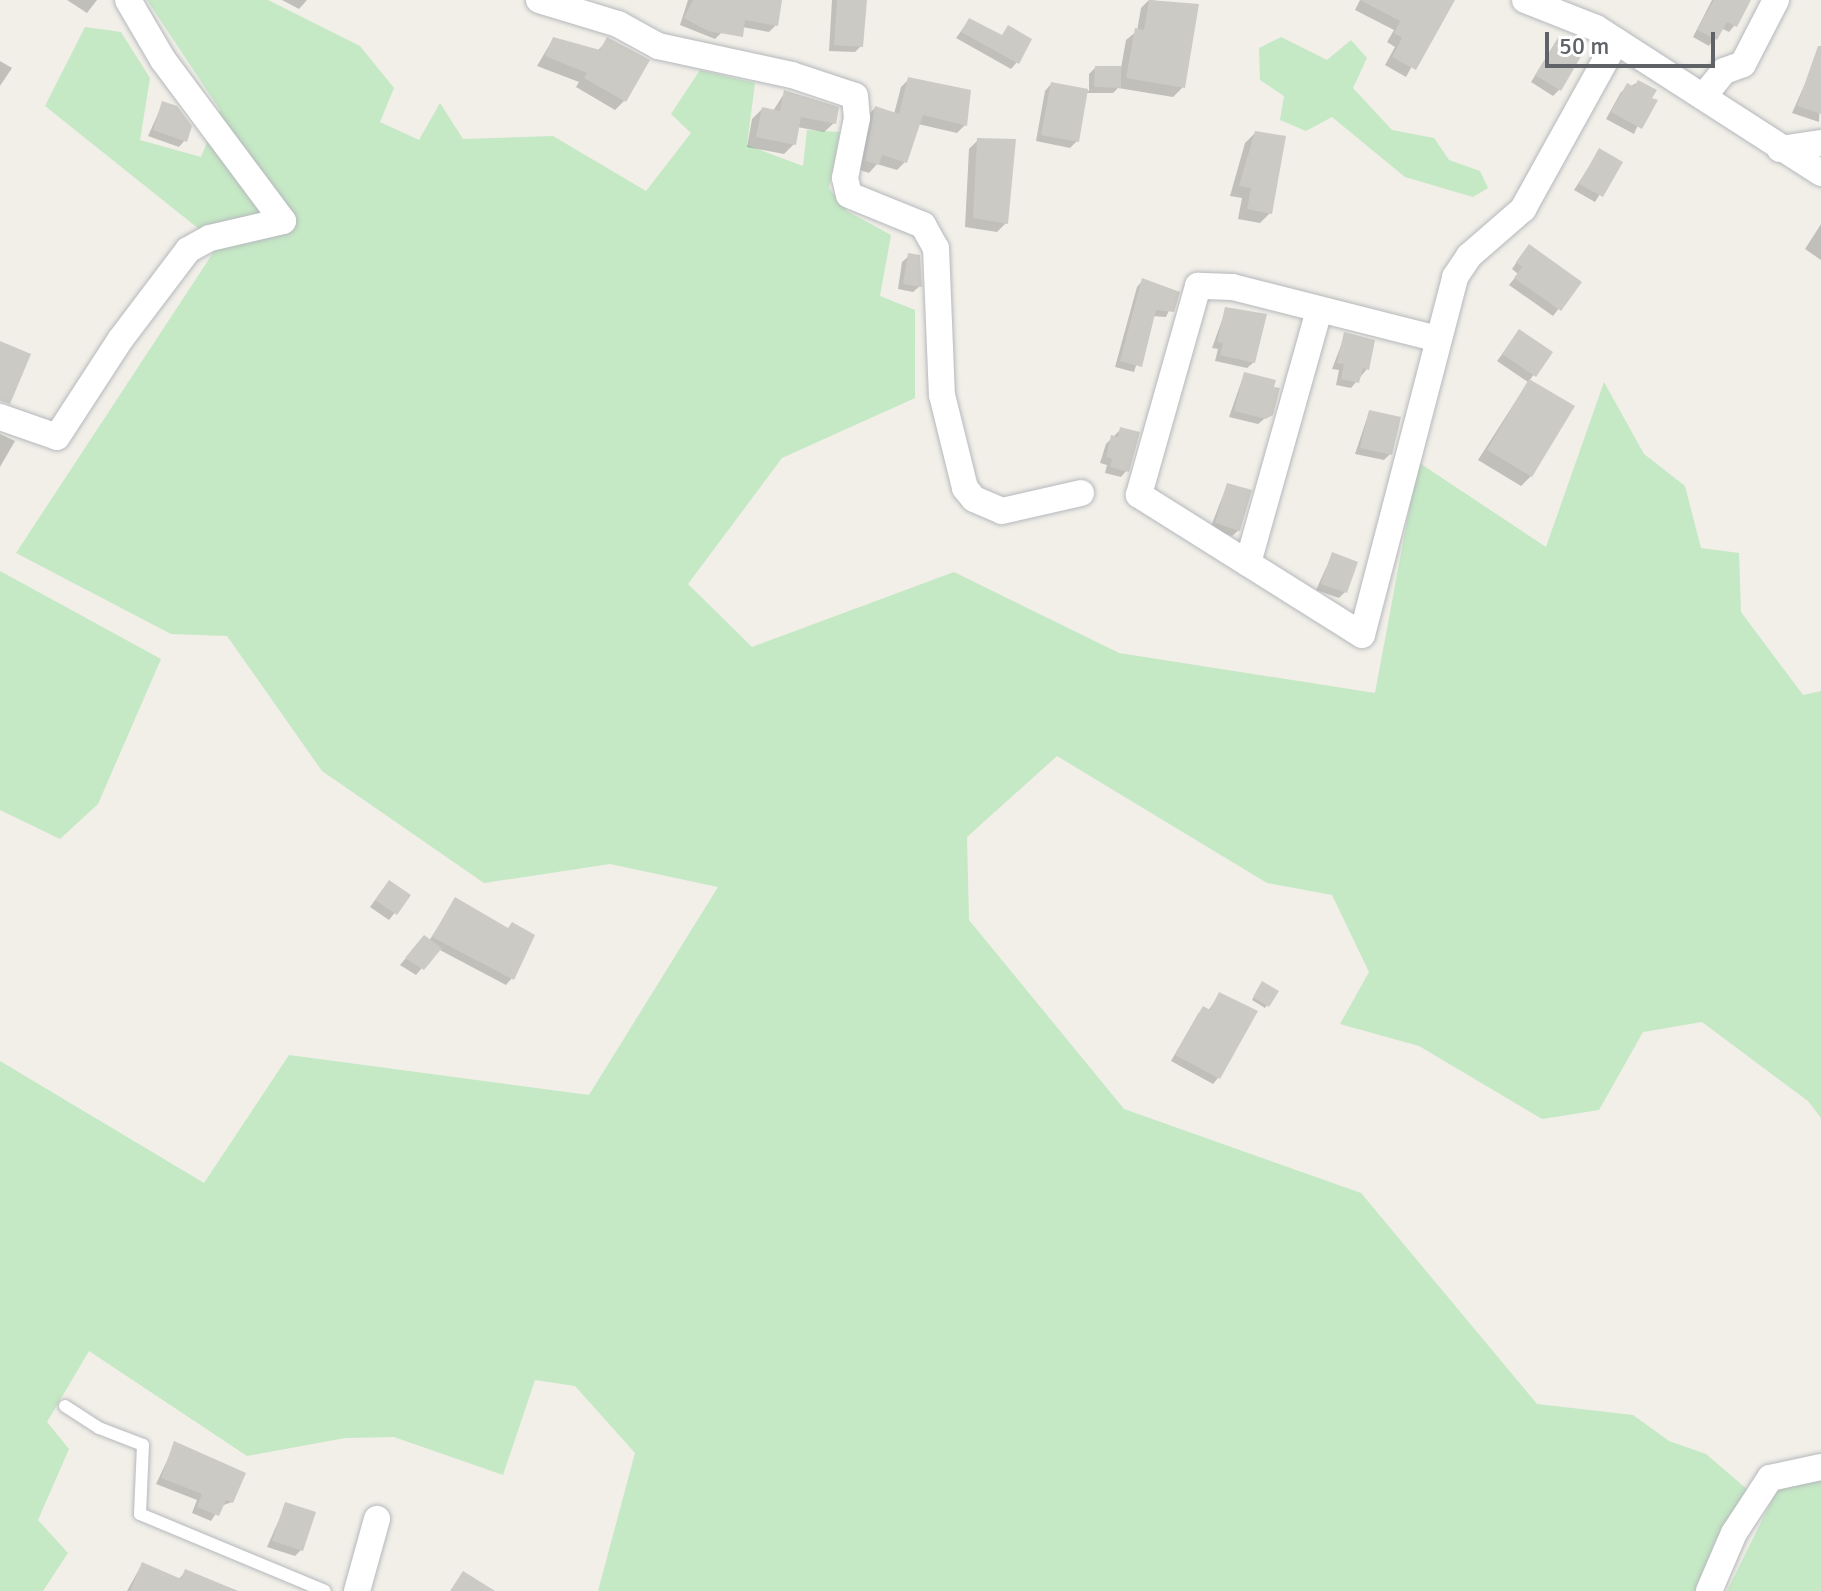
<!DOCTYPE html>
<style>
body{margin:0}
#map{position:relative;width:1821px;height:1591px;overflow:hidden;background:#f1efe8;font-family:Signika,sans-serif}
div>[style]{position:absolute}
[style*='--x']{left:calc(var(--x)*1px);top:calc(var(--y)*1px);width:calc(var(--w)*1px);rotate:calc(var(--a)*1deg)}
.green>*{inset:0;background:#c5e8c5}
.shadow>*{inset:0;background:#0003}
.building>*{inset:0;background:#cccac5}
.roads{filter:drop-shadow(0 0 2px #b5b8bc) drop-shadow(0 0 2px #b5b8bc)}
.lane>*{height:12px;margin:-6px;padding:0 6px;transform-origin:6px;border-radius:6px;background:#fff}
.street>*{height:26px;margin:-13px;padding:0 13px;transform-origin:13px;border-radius:13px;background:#fff}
span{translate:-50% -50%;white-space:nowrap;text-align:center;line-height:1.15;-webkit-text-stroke:6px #fff;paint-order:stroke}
.scale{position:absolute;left:1545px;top:32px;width:170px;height:36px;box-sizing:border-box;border:4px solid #5f6368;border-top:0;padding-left:10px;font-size:24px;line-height:28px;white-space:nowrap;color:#5f6368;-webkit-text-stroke:6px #fff;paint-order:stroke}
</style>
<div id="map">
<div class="green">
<i style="clip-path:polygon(147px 0,268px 0,360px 46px,394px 88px,380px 122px,419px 140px,440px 103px,463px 139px,553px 136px,646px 191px,691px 133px,671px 114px,700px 70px,755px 83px,747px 145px,803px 166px,807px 130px,840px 132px,829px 188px,847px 211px,891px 235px,880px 296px,915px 310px,915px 398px,782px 458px,688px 584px,752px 647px,954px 572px,1119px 653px,1375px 693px,1418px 462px,1546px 547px,1604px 382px,1644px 454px,1685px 486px,1701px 548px,1739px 553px,1741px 612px,1803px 695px,1821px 691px,1821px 1118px,1808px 1101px,1702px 1022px,1643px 1032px,1599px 1110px,1542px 1119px,1419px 1046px,1340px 1024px,1369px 972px,1332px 895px,1267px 883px,1057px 756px,967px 837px,969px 920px,1124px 1109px,1361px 1193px,1537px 1404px,1633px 1415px,1669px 1441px,1706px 1454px,1748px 1490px,1717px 1537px,1695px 1591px,598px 1591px,635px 1453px,575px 1386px,535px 1380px,503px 1475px,394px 1437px,345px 1438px,247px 1456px,89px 1351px,47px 1422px,69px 1449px,38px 1520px,68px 1553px,43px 1591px,0 1591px,0 1061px,204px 1183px,289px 1055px,589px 1095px,718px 887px,610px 864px,484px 883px,322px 771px,227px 636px,171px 634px,16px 553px,234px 221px,199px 229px,45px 106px,85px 27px,121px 32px,150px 78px,140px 140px,201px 157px,220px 110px)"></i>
<i style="clip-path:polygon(1281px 37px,1327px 60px,1351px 40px,1367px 58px,1353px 88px,1392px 130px,1434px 138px,1449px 160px,1480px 171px,1488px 188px,1473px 197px,1405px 177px,1332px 117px,1306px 131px,1280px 120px,1284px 96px,1260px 80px,1259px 48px)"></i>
<i style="clip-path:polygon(0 571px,161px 659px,98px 804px,60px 839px,0 810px)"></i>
<i style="clip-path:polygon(1821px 1476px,1821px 1591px,1727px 1591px,1777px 1490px)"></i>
</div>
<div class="shadow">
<i style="clip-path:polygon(67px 0,97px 0,87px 13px)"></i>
<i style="clip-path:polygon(282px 0,307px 0,299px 9px)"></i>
<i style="clip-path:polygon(688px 0,722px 0,721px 33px,715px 39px,680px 25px)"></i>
<i style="clip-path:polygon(742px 0,779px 0,776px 25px,769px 32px,737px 26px)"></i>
<i style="clip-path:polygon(832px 0,865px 0,861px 46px,855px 52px,829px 51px)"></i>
<i style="clip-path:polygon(1149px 0,1197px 6px,1183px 87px,1173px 97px,1118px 88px,1113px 93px,1085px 93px,1077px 141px,1070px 148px,1036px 141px,1045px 91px,1051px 84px,1089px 91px,1089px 74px,1095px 68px,1121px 68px,1126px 40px,1137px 31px,1141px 8px)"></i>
<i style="clip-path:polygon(1360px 0,1448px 0,1406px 77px,1385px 65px,1395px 47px,1387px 42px,1394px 30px,1355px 10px)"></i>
<i style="clip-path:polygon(1712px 0,1749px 0,1735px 25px,1729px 32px,1721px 28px,1709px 46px,1693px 37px)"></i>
<i style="clip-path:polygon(969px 20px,1001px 37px,1008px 28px,1017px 62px,1011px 69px,956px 38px)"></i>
<i style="clip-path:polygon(1559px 38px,1560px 89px,1553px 96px,1531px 82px)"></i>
<i style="clip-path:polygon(553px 39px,597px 51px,608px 40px,624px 101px,615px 110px,576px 87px,579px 82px,537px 66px)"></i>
<i style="clip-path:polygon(0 61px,12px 68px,0 86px)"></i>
<i style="clip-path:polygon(1812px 68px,1821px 72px,1819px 122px,1792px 113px)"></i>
<i style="clip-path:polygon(909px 79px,965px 125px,957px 133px,918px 124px,905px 162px,897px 170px,877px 164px,869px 173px,857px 169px,867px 116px,875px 108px,894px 114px,901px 87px)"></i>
<i style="clip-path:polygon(1638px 82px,1650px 98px,1634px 134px,1606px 119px,1621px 92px)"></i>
<i style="clip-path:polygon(785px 92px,834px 123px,824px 132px,797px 127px,794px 144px,784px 154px,747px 147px,752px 119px,762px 109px,773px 111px)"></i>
<i style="clip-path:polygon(163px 103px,185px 140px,179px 147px,148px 136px)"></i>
<i style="clip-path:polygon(1255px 133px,1270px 213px,1260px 223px,1238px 219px,1242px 198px,1230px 196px,1245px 143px)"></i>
<i style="clip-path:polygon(978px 140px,1006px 223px,997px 232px,965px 227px,969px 149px)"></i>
<i style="clip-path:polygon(1599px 151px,1620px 162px,1595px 202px,1574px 190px)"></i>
<i style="clip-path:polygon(1821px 224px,1821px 260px,1805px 249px)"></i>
<i style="clip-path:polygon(1523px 253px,1579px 282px,1553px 316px,1509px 285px,1518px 274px,1512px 269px)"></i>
<i style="clip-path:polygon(909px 256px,920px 286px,913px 292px,898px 289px,902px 262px)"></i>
<i style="clip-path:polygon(1143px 280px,1177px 293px,1166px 317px,1152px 316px,1134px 372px,1115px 367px,1137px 287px)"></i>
<i style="clip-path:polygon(1226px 309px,1254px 362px,1247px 368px,1215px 361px,1218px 349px,1212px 348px)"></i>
<i style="clip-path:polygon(1519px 332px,1550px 353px,1529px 381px,1531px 476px,1521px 486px,1478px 460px,1528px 382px,1497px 361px)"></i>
<i style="clip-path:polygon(1345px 335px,1367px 369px,1351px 388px,1336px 385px,1339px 370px,1332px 369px)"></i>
<i style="clip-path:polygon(1244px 374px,1269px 415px,1258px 424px,1229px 417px)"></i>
<i style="clip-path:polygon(1369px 412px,1390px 454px,1384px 460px,1355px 454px)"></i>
<i style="clip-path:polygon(1121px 429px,1127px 470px,1121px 477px,1105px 473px,1107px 465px,1100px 463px,1106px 444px)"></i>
<i style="clip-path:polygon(0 434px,15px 441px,0 467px)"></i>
<i style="clip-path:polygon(1227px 485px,1239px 530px,1232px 536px,1210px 529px)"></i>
<i style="clip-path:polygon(1332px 555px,1345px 592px,1339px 598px,1316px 590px)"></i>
<i style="clip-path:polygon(383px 889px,408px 896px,389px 920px,370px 907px)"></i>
<i style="clip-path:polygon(455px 900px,512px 978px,506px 985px,438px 949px,416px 975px,400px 965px,418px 944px,429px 941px)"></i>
<i style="clip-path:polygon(1260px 986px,1267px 1005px,1265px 1008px,1252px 1000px)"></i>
<i style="clip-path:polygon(1219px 995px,1218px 1078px,1213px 1084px,1171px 1061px,1198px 1014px,1203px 1008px,1208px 1011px)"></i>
<i style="clip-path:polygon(175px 1444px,232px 1502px,221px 1506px,211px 1521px,192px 1513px,197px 1500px,156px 1484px)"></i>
<i style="clip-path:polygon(286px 1504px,301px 1550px,295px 1556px,267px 1547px)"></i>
<i style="clip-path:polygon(142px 1564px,178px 1580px,186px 1571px,238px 1591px,127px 1591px)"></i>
</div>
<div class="building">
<i style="clip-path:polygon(693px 0,782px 0,778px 26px,745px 20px,743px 37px,708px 31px,684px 18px)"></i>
<i style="clip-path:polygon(837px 0,867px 0,863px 47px,834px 45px)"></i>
<i style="clip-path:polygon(1149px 0,1199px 4px,1185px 88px,1126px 78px,1135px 28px,1144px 30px)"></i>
<i style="clip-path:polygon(1360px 0,1455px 0,1416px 70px,1392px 57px,1402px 38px,1394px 33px,1400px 21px)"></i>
<i style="clip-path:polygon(1714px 0,1751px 0,1737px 27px,1727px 22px,1717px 40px,1697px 30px)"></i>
<i style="clip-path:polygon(969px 18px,1002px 35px,1008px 25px,1032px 39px,1019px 64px,961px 32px)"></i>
<i style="clip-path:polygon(1559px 36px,1584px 51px,1561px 91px,1535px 75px)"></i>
<i style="clip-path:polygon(553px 37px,600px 50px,607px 37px,650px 60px,626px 102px,584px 78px,587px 73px,545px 56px)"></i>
<i style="clip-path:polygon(1818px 46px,1821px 46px,1821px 114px,1797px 106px)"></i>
<i style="clip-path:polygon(1095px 66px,1121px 66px,1121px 88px,1094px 87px)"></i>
<i style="clip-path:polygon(908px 77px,971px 90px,967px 126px,923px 115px,907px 163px,882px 155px,879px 165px,865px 161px,875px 106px,899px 114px)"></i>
<i style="clip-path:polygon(1638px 80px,1657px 90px,1652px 98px,1658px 100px,1642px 129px,1611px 112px,1627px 83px,1634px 87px)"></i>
<i style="clip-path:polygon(1051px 82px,1088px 89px,1079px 142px,1041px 135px)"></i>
<i style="clip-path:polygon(784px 90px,839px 107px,836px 124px,801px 117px,796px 145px,756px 137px,762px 107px,780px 111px)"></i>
<i style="clip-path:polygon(162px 101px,177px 106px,192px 126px,187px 142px,153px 130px)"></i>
<i style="clip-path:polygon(1255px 131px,1286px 136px,1272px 214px,1247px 209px,1251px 188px,1239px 186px)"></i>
<i style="clip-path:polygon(977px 138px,1016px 139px,1008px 224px,973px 218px)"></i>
<i style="clip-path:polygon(1599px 148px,1623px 162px,1603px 197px,1579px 184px)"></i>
<i style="clip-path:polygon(1529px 244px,1582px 282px,1561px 311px,1514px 278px,1522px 267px,1516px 262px)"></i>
<i style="clip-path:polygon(908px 253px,920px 255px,922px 287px,903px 284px)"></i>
<i style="clip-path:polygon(1142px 278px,1180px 292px,1174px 312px,1156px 310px,1142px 367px,1120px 361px)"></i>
<i style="clip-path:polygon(1225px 307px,1267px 314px,1255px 363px,1220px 355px,1223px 343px,1217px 342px)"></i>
<i style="clip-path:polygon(1519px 329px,1553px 352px,1536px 377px,1502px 354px)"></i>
<i style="clip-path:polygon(1344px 332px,1375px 340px,1369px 370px,1363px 368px,1359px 383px,1341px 379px,1344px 364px,1337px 363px)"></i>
<i style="clip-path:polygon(0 341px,31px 354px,10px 404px,0 401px)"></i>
<i style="clip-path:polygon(1244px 372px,1276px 380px,1274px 387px,1280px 388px,1273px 415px,1266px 419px,1234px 411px)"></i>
<i style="clip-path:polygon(1529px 379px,1575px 406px,1532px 477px,1487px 450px)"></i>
<i style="clip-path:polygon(1369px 410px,1401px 417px,1392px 455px,1360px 448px)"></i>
<i style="clip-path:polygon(1120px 427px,1140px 432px,1129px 472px,1110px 467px,1112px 459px,1106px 457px,1111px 435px,1118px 437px)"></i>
<i style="clip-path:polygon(1227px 483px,1252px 490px,1240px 531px,1215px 523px)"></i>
<i style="clip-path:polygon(1332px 552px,1358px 562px,1347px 593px,1321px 584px)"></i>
<i style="clip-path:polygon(389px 880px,411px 895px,397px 915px,375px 900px)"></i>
<i style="clip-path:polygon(455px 897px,508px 928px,512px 922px,535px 935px,514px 980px,432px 937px)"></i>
<i style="clip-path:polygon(424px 935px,442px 948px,424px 970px,405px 958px)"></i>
<i style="clip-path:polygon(1262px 981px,1279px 991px,1269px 1007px,1253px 997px)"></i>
<i style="clip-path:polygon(1219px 992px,1258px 1011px,1220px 1079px,1175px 1055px,1203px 1006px,1210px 1010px)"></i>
<i style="clip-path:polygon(174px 1441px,246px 1473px,233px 1503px,226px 1500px,219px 1516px,197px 1507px,202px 1494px,161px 1478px)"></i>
<i style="clip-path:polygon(285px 1502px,316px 1512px,303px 1551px,272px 1541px)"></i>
<i style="clip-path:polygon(142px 1562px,181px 1579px,185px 1569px,238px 1591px,130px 1591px)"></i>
<i style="clip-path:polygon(463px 1571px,495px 1591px,450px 1591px)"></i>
</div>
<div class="roads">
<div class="lane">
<i style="--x:65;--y:1406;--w:40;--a:32.9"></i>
<i style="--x:99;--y:1428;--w:47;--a:21.1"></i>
<i style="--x:143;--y:1445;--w:69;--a:92.5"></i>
<i style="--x:140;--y:1514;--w:200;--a:22.6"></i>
</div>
<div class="street">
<i style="--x:539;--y:0;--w:83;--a:16.9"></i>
<i style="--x:618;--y:24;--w:46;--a:28.8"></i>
<i style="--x:658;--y:46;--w:137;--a:12.2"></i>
<i style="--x:792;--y:75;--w:66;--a:18.4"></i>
<i style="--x:855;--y:96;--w:22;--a:85"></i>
<i style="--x:857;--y:118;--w:61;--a:101.3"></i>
<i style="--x:845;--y:178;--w:17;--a:77"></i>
<i style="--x:849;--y:195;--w:80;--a:22.1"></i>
<i style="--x:923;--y:225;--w:26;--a:61"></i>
<i style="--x:936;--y:248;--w:147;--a:87.7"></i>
<i style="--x:942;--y:395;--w:96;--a:76.1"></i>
<i style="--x:965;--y:488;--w:14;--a:51"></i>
<i style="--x:974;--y:499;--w:30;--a:23"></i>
<i style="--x:1002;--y:511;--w:81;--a:-12.8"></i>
<i style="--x:1525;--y:0;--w:76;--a:21.5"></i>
<i style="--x:1596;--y:28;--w:268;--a:32.8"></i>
<i style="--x:1703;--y:97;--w:33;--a:-51"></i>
<i style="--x:1724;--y:71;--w:20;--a:-20"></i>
<i style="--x:1743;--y:64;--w:72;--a:-62.7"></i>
<i style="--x:1780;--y:149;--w:41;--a:-8.3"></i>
<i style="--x:1438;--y:339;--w:212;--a:-165.8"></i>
<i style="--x:1232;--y:287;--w:34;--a:-178"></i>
<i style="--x:1198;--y:286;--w:217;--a:105.8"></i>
<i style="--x:1139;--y:495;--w:263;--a:32.1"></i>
<i style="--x:1362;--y:635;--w:370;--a:-75.4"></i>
<i style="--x:1455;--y:277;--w:25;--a:-56"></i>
<i style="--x:1469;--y:256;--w:72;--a:-41"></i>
<i style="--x:1523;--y:209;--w:192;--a:-61"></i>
<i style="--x:0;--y:417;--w:60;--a:19.3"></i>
<i style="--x:57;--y:437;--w:116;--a:-57"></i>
<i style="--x:120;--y:340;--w:113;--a:-52.9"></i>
<i style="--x:188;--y:250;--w:25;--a:-29"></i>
<i style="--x:210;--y:238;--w:75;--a:-13.1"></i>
<i style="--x:283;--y:221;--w:201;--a:-126.7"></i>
<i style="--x:163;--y:60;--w:69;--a:-120.3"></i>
<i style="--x:1248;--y:563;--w:262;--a:-74.3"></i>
<i style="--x:357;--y:1591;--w:75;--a:-74.5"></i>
<i style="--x:1709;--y:1591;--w:63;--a:-66.7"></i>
<i style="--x:1734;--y:1533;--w:66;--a:-56.8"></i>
<i style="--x:1770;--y:1478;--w:52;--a:-12.2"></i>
</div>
</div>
<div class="scale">50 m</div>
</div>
